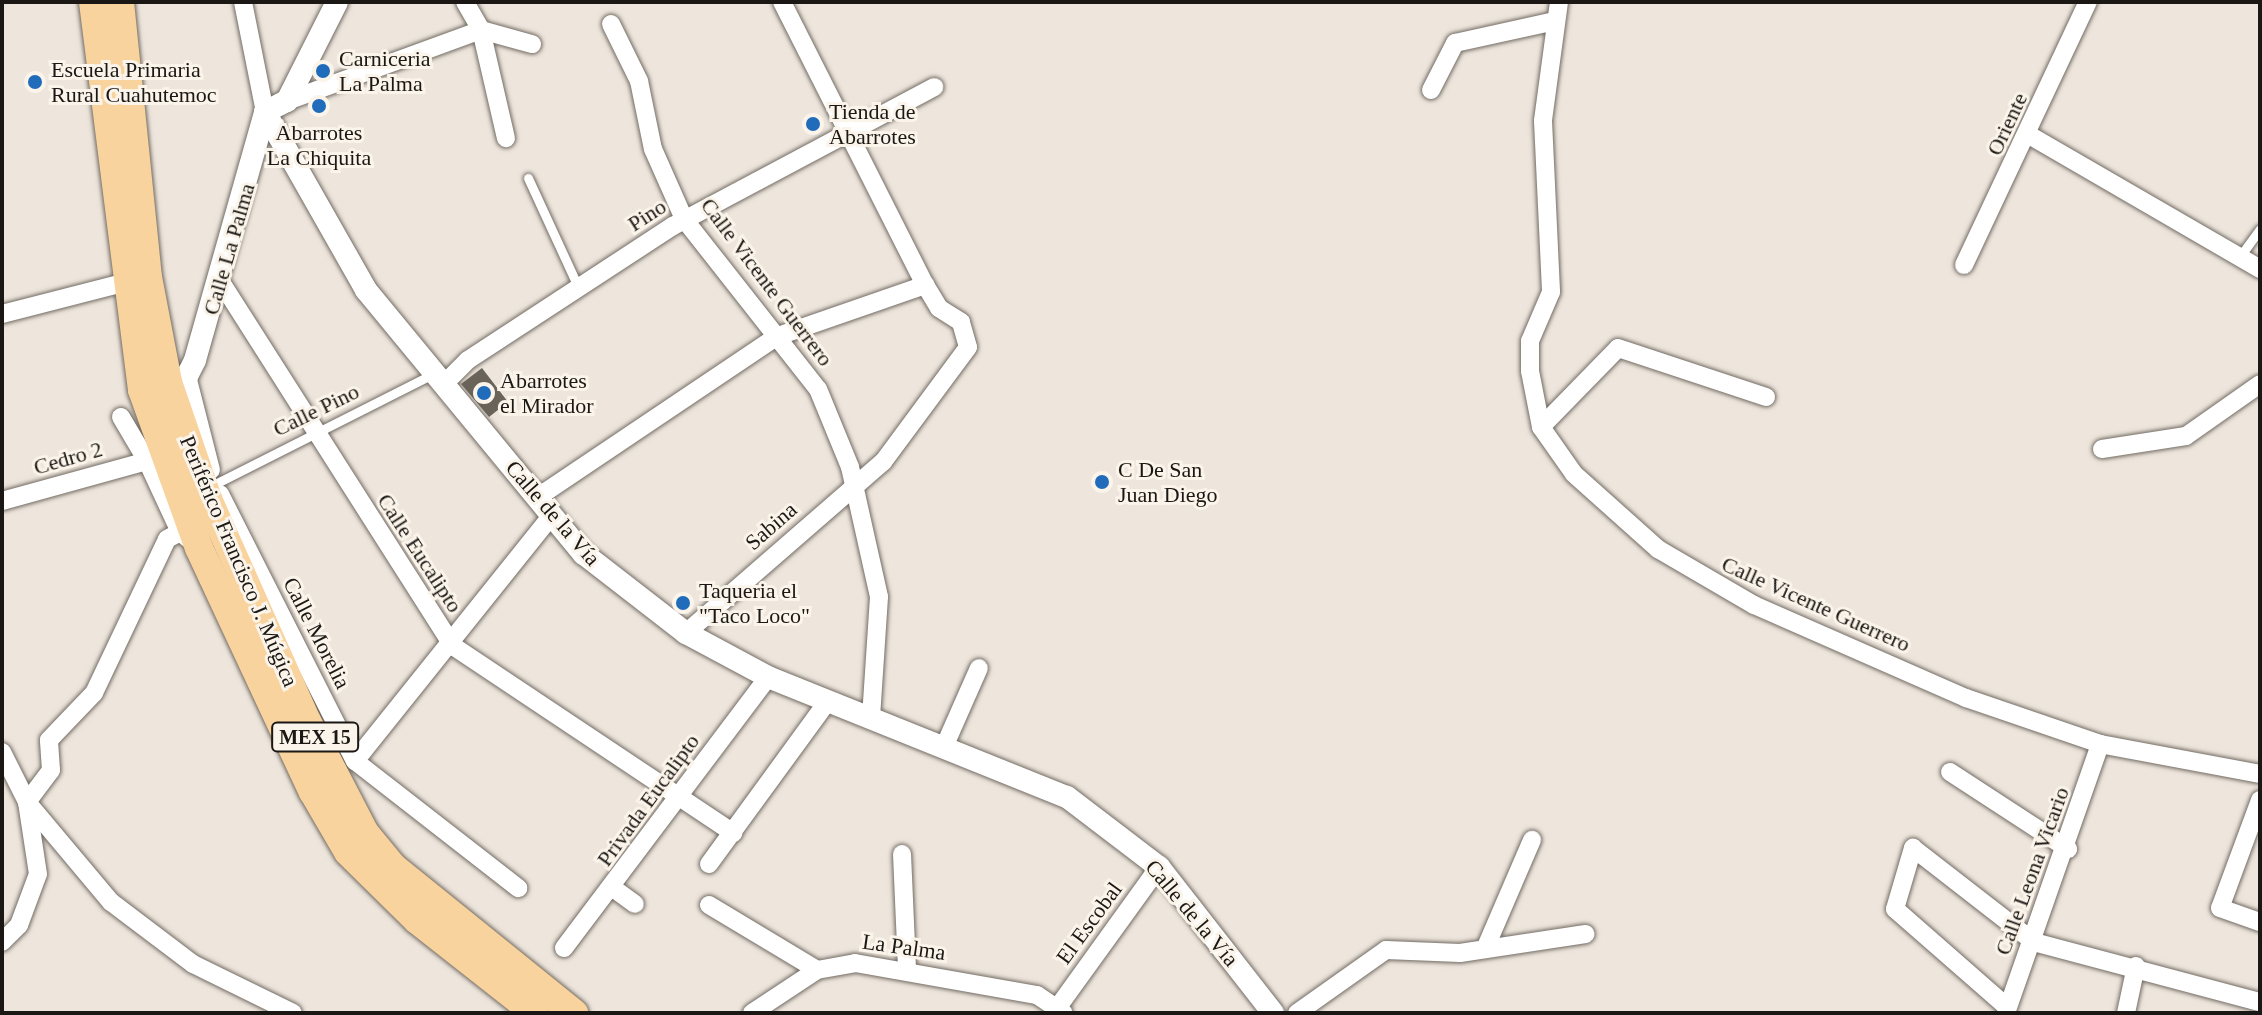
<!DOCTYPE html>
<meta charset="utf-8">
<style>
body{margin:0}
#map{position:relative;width:2262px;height:1015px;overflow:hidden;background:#eee6dd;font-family:Georgia,serif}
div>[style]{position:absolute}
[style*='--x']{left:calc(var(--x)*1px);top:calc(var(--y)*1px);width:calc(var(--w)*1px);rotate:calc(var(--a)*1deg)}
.building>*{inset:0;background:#69635a}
.roads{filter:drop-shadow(0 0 2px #726b63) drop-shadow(0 0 2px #726b63)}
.service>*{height:9px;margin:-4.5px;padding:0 4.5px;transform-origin:4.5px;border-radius:4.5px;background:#fff}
.minor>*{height:18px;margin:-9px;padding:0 9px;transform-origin:9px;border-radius:9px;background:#fff}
.tertiary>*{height:22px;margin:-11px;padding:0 11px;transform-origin:11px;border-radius:11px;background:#fff}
.primary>*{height:28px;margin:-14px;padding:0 14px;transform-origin:14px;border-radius:14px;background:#f9d39d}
.dots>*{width:22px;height:22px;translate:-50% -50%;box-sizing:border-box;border:4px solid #fbf4ea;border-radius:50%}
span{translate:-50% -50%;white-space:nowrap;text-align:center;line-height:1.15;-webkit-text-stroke:6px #fbf4ea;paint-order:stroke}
.shield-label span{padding:2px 6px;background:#fbf4ea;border:2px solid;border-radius:6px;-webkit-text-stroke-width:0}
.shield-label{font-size:20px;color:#1a1714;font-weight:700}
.poi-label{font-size:22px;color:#1a1714}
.left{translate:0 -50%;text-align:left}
.street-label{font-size:22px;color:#1a1714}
.frame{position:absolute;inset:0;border:4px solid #1a1714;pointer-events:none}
</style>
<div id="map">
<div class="building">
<i style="clip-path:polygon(482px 368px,508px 402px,489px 417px,461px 384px)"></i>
</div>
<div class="roads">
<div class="service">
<i style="--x:528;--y:178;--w:122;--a:65.3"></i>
<i style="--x:2241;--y:255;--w:32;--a:-54"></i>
<i style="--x:215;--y:484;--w:244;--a:-26.8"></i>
</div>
<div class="minor">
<i style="--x:243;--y:2;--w:112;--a:78.7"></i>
<i style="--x:465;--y:2;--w:32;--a:60"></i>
<i style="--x:481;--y:30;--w:111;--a:77"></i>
<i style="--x:1559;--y:2;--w:120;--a:97.7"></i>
<i style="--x:1543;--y:121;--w:171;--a:87.3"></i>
<i style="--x:1551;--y:292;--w:53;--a:113.2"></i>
<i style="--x:1530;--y:341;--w:30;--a:90"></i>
<i style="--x:1530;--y:371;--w:57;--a:78.9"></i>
<i style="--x:1541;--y:427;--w:57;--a:54.9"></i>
<i style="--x:1574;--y:474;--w:113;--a:41.8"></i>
<i style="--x:1658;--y:549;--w:111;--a:30.3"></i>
<i style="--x:1754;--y:605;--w:232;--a:23.7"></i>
<i style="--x:1966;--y:698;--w:142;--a:18.9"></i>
<i style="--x:2100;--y:744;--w:163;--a:10.6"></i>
<i style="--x:611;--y:24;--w:64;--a:63.8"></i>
<i style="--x:639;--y:81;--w:69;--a:78.4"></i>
<i style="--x:653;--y:149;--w:77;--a:66.1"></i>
<i style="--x:684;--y:219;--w:216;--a:51.8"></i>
<i style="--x:818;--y:389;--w:84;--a:67.7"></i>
<i style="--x:850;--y:467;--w:133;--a:77.4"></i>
<i style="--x:879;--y:597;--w:120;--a:93.8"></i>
<i style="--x:1431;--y:90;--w:53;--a:-62.9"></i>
<i style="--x:1455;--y:43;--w:102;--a:-12.4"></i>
<i style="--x:287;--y:101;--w:207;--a:-20.1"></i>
<i style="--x:481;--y:30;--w:53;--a:15.4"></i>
<i style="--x:2029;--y:135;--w:267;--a:30.1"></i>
<i style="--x:1964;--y:265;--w:291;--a:-64.8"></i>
<i style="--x:221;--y:282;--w:432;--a:57.5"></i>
<i style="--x:453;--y:646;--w:337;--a:33.7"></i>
<i style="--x:2;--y:314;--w:140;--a:-14.4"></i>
<i style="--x:187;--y:376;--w:97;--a:75.7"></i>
<i style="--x:444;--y:384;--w:34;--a:-45"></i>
<i style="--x:468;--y:360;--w:245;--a:-33.2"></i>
<i style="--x:673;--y:226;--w:296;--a:-28"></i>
<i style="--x:121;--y:417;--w:51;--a:59.4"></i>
<i style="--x:1541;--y:427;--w:110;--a:-45.7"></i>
<i style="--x:1618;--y:348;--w:156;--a:18.3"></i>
<i style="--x:2102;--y:449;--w:85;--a:-8.8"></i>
<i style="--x:2186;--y:436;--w:90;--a:-35.1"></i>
<i style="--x:220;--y:494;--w:299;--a:63.2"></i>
<i style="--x:355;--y:761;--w:207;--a:37.9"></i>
<i style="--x:538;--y:497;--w:289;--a:-33.9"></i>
<i style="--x:778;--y:336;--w:156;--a:-19.1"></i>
<i style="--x:2;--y:501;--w:150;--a:-15.4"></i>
<i style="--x:147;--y:461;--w:78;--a:65.1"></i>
<i style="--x:686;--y:633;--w:261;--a:-41"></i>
<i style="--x:883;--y:462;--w:143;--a:-53.5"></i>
<i style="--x:968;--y:347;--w:26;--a:-106"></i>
<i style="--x:961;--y:322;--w:26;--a:-148"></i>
<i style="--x:939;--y:308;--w:27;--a:-121"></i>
<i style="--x:925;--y:285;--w:317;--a:-116.8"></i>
<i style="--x:945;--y:745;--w:84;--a:-66.2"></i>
<i style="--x:2;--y:752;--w:56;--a:63.4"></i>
<i style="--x:27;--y:802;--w:131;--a:50"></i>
<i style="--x:111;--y:902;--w:103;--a:37.1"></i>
<i style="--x:193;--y:964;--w:111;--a:26.1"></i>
<i style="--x:355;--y:761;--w:314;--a:-51.3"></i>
<i style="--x:1950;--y:772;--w:141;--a:33.1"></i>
<i style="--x:2260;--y:800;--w:115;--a:110.3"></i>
<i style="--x:2220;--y:908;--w:42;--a:19.3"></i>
<i style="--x:902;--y:854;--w:116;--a:87.5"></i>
<i style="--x:709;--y:864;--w:200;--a:-53.9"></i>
<i style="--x:613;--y:888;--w:27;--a:36"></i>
<i style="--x:709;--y:905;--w:126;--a:31"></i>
<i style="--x:2;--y:942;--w:24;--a:-45"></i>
<i style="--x:19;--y:925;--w:54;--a:-69.6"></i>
<i style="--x:38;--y:874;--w:73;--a:-98.7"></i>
<i style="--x:27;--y:802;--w:40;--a:-53"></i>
<i style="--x:51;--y:770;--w:30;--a:-94"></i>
<i style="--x:49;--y:740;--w:65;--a:-46.2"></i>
<i style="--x:94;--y:693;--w:170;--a:-64.6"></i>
<i style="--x:167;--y:539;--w:15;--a:-28"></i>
<i style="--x:180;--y:532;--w:22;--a:39"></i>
<i style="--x:564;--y:948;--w:339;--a:-53"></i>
<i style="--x:1485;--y:949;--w:119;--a:-66.7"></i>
<i style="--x:1058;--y:1007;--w:173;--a:-54.2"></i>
<i style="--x:2007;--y:1007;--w:149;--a:-138.8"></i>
<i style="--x:1895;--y:909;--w:64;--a:-73.6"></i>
<i style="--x:1913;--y:848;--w:153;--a:37.8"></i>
<i style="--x:2034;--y:942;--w:234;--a:14.9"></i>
<i style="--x:752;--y:1013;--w:78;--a:-33.5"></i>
<i style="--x:817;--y:970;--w:39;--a:-10"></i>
<i style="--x:855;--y:963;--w:185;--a:10"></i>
<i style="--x:1037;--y:995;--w:32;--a:34"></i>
<i style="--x:1297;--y:1013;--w:109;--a:-35.3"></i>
<i style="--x:1386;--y:950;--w:74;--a:2.3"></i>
<i style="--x:1460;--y:953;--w:127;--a:-8.6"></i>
<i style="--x:2006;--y:1013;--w:285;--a:-70.7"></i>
<i style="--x:2126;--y:1013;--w:48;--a:-78"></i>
</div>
<div class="tertiary">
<i style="--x:265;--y:112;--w:205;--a:60.4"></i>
<i style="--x:366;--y:290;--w:342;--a:50.5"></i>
<i style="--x:584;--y:554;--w:129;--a:37.8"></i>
<i style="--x:686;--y:633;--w:93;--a:28.2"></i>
<i style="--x:768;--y:677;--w:322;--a:21.9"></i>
<i style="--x:1067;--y:797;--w:116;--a:37.3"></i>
<i style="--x:1159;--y:867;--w:185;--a:52"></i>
<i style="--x:265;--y:112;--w:25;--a:-27"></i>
<i style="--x:287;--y:101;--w:111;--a:-63.2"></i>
<i style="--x:153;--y:387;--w:36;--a:-18"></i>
<i style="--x:187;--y:376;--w:18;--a:-63"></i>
<i style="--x:195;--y:360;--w:258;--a:-74.2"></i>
</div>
<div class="primary">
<i style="--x:93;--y:2;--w:391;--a:82.8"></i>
<i style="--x:142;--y:390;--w:168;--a:70.2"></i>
<i style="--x:199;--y:548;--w:269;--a:65"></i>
<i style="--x:313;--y:792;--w:69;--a:59.7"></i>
<i style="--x:348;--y:852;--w:97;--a:44.6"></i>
<i style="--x:417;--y:920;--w:150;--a:38.2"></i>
<i style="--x:120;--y:2;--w:276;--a:84.2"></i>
<i style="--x:148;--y:277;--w:107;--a:79.2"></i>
<i style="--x:168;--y:382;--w:124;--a:71.1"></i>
<i style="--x:208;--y:499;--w:243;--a:66"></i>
<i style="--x:307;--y:721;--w:126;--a:62.6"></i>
<i style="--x:365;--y:833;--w:44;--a:50.5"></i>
<i style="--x:393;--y:867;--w:233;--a:38.9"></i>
</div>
</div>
<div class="dots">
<i style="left:323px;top:71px;background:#216bbb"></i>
<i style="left:35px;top:82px;background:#216bbb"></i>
<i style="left:319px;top:106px;background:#216bbb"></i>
<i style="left:813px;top:124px;background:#216bbb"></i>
<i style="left:484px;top:393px;background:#216bbb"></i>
<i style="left:1102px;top:482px;background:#216bbb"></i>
<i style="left:683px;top:603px;background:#216bbb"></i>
</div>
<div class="shield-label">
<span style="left:315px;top:737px">MEX 15</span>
</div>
<div class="poi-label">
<span class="left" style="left:339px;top:71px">Carniceria<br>La Palma</span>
<span class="left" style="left:51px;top:82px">Escuela Primaria<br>Rural Cuahutemoc</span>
<span class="left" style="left:829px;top:124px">Tienda de<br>Abarrotes</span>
<span style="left:319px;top:145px">Abarrotes<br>La Chiquita</span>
<span class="left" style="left:500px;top:393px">Abarrotes<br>el Mirador</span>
<span class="left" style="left:1118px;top:482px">C De San<br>Juan Diego</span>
<span class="left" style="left:699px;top:603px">Taqueria el<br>"Taco Loco"</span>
</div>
<div class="street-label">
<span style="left:2007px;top:124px;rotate:-65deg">Oriente</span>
<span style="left:647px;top:215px;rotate:-33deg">Pino</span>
<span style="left:229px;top:249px;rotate:-74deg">Calle La Palma</span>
<span style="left:767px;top:282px;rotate:53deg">Calle Vicente Guerrero</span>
<span style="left:316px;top:410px;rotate:-26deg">Calle Pino</span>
<span style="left:68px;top:458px;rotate:-16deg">Cedro 2</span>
<span style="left:553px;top:513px;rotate:49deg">Calle de la Vía</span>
<span style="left:771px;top:526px;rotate:-41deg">Sabina</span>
<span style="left:420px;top:553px;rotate:57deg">Calle Eucalipto</span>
<span style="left:239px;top:561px;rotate:67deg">Periférico Francisco J. Múgica</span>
<span style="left:1816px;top:604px;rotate:24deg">Calle Vicente Guerrero</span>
<span style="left:317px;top:633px;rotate:63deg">Calle Morelia</span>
<span style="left:648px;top:800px;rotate:-54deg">Privada Eucalipto</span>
<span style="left:2032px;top:871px;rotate:-70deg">Calle Leona Vicario</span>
<span style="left:1192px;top:913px;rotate:50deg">Calle de la Vía</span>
<span style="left:1089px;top:923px;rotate:-54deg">El Escobal</span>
<span style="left:904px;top:947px;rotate:8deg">La Palma</span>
</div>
<div class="frame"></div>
</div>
